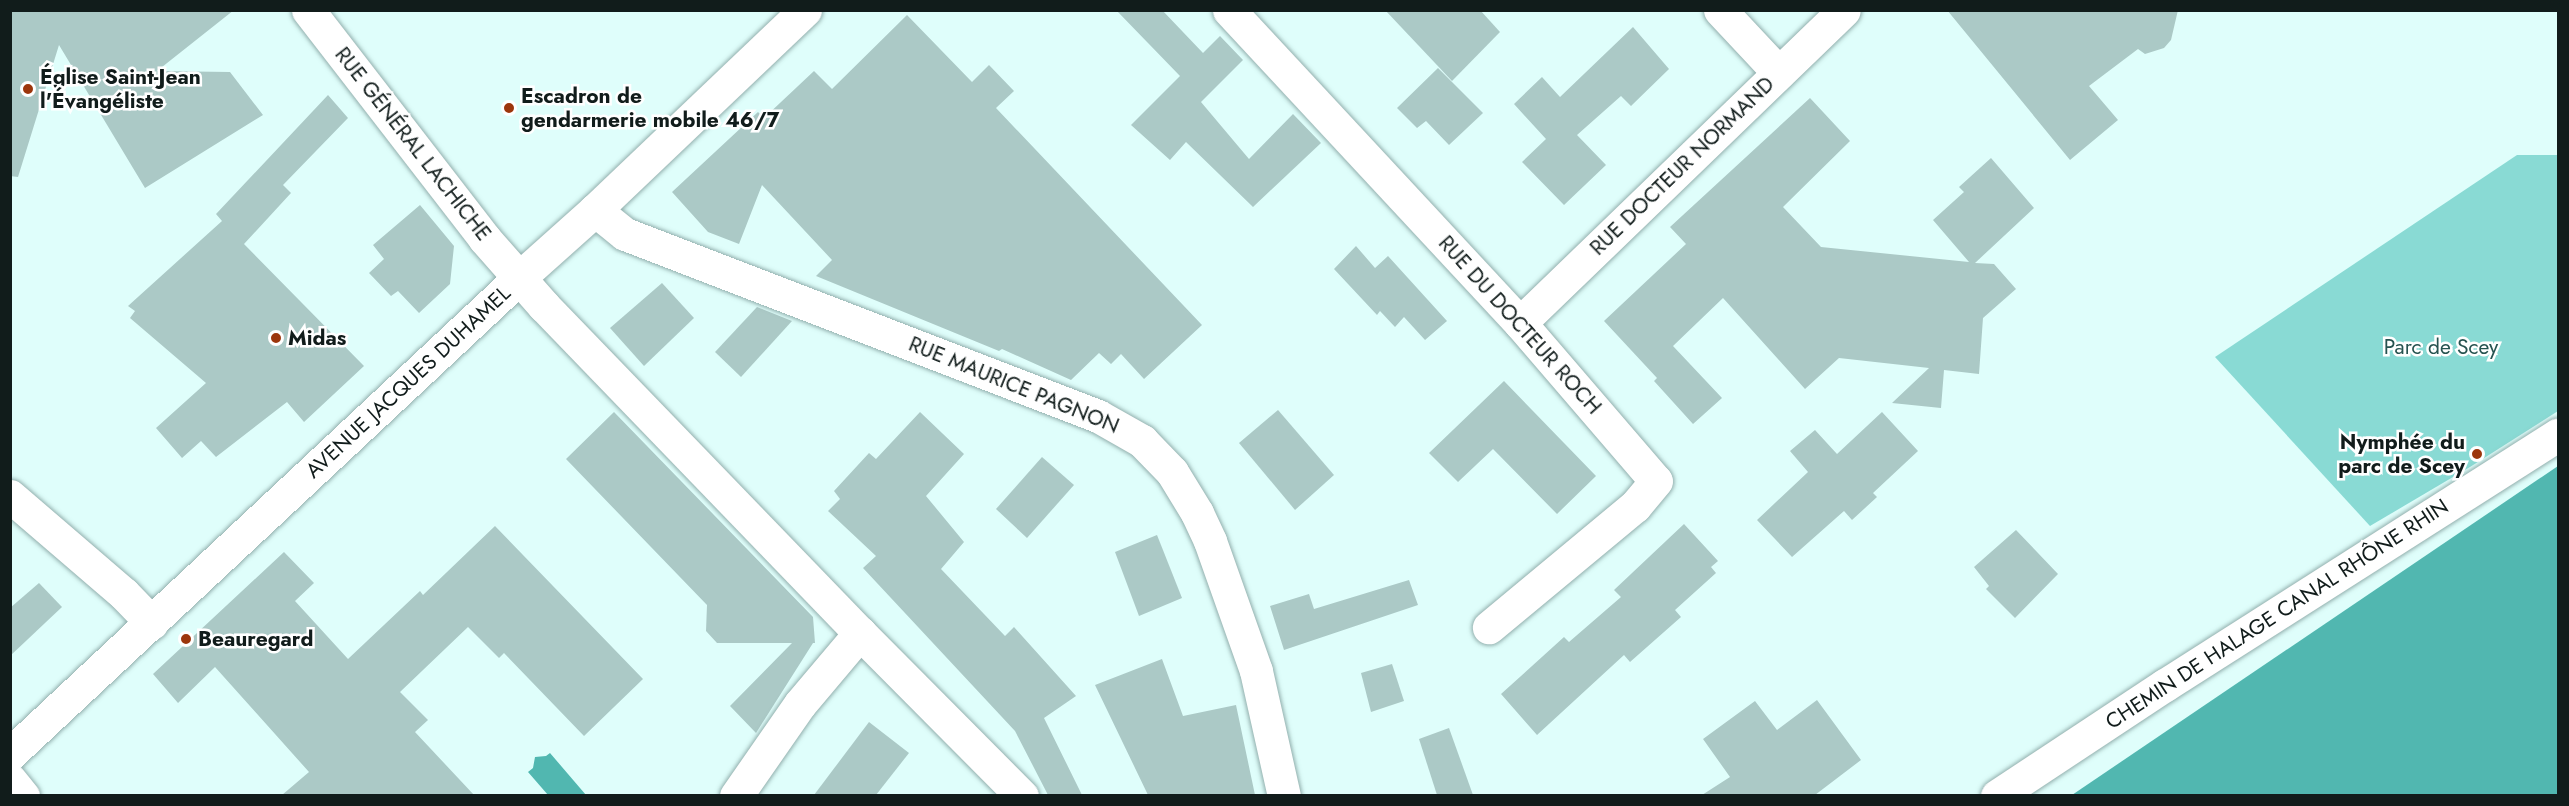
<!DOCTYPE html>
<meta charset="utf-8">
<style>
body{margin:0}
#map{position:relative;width:2569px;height:806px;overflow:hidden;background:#dffefb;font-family:Jost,sans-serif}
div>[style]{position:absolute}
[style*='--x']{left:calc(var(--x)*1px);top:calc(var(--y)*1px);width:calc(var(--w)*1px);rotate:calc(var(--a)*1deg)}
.green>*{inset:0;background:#89dad4}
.water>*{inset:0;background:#51b7b0}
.building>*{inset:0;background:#abc9c6}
.roads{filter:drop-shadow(0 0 2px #92afad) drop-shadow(0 0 2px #92afad)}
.street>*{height:33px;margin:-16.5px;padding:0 16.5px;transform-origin:16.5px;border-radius:16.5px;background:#fff}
.secondary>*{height:33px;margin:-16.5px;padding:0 16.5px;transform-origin:16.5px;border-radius:16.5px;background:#fff}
.dots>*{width:16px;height:16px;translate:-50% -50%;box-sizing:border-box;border:3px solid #fff;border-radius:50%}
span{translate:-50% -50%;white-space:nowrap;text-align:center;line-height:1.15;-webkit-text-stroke:5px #fff;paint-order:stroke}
.poi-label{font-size:21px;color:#111c1b;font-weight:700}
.left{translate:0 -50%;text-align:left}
.right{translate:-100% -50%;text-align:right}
.street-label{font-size:21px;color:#111c1b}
.park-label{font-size:21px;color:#265350}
.frame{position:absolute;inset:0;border:12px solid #111c1b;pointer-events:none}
</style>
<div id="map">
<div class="green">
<i style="clip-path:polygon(2517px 155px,2558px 155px,2558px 411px,2470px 467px,2370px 526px,2215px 357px)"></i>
</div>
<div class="water">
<i style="clip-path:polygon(2558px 466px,2558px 795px,2072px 795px)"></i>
<i style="clip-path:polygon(550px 753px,586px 795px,548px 795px,528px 772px,533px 768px,535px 757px,546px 756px)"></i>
</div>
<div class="building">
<i style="clip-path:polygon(10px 10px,234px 10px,157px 71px,230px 72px,263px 115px,145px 188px,59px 45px,18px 177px,10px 176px)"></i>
<i style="clip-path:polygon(1116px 10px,1162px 10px,1203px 53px,1220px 36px,1243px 60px,1201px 102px,1249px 159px,1293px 114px,1321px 143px,1253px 207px,1186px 142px,1170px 160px,1131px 125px,1180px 76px)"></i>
<i style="clip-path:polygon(1385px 10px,1480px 10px,1500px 32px,1452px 81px)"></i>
<i style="clip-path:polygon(1947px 10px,2178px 10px,2171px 40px,2164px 48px,2145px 54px,2138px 49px,2089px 86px,2118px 120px,2070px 160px)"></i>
<i style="clip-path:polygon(907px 15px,972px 82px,989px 65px,1014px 91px,996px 108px,1202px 325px,1144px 379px,1121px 354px,1111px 364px,1099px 353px,1071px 380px,1002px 349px,999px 351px,816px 276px,832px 260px,762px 185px,739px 244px,708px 232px,672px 192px,758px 112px,764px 118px,814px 71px,832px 89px)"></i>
<i style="clip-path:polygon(1633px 27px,1669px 69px,1631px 106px,1621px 96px,1577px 135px,1606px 165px,1564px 205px,1522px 162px,1546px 139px,1514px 104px,1542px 77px,1560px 97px)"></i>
<i style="clip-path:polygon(1438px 68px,1483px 113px,1449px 145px,1426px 121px,1417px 128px,1397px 108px)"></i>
<i style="clip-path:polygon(328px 95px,348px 118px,283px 185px,291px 193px,244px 244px,364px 366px,304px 422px,287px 402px,216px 457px,201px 441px,182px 458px,156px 428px,206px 383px,130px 318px,135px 311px,128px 306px,222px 221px,216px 214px)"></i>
<i style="clip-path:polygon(1810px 98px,1850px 141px,1783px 207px,1821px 247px,1969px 262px,1933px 220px,1964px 192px,1959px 187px,1991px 158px,2034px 208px,1975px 263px,1994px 264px,2016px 289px,1983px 318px,1979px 374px,1944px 370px,1941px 408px,1892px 403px,1929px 368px,1839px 358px,1805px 389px,1723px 298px,1673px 346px,1722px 398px,1693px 424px,1654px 381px,1657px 378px,1604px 321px,1686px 244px,1670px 227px)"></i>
<i style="clip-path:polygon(420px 205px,454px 246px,450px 284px,419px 313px,398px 291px,391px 296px,369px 273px,384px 259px,373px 245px)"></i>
<i style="clip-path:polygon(1356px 246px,1375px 268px,1388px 256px,1447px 321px,1425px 340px,1404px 317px,1395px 327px,1380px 311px,1377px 315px,1334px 269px)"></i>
<i style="clip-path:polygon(662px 283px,694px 318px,644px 366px,610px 328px)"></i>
<i style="clip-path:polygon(757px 307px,792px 321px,741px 377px,715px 352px)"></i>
<i style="clip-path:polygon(1504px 381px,1596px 476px,1557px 514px,1493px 449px,1458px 482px,1429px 453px)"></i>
<i style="clip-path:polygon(1278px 410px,1334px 475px,1295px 510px,1239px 443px)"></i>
<i style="clip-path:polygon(614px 412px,813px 617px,815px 643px,813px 643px,756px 733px,730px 706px,792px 643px,717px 643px,706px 631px,707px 605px,566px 459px)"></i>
<i style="clip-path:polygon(920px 412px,964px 454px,926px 496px,964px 542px,941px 569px,1005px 636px,1014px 627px,1076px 696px,1044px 718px,1082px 795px,1048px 795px,1015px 731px,863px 568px,876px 556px,828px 511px,840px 499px,834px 491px,869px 453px,876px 459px)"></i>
<i style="clip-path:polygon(1882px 412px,1918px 451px,1873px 493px,1877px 497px,1852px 520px,1844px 511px,1792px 557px,1757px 520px,1808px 472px,1790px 451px,1815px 430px,1837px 454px)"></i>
<i style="clip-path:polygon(1042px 457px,1074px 485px,1027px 538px,996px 509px)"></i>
<i style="clip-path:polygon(1684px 524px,1718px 561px,1711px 567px,1716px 573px,1675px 610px,1681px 617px,1630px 662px,1624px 655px,1537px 735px,1501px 694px,1564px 637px,1569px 642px,1621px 597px,1614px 590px)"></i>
<i style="clip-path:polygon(495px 526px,643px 679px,584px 736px,504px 653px,499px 658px,468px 627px,400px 692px,428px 720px,415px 732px,474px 795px,282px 795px,309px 772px,215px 667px,178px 703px,153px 674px,284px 552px,314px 583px,295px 601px,348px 659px,420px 591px,423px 595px)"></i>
<i style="clip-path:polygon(2016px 530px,2058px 574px,2015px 618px,1986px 589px,1989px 586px,1974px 567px)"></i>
<i style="clip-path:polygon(1157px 535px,1182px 598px,1139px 616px,1115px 552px)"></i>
<i style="clip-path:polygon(1409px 580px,1418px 605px,1284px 650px,1270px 606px,1309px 594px,1314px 609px)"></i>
<i style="clip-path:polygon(39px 583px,62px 607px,10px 656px,10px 608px)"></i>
<i style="clip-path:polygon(1162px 659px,1183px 716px,1236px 705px,1255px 795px,1148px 795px,1095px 685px)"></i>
<i style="clip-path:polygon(1392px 664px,1404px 701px,1371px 712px,1361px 673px)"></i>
<i style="clip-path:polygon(1817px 700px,1861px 760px,1815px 795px,1702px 795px,1730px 777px,1703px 739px,1755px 701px,1777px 730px)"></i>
<i style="clip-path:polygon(869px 722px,909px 753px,876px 795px,814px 795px)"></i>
<i style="clip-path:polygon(1449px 728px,1473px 795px,1437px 795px,1419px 739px)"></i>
</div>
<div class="roads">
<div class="street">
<i style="--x:308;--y:10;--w:288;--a:52.3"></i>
<i style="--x:484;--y:238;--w:91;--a:48.6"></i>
<i style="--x:544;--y:306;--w:455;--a:46"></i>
<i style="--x:860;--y:633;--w:230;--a:45.2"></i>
<i style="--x:1229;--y:10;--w:427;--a:47.1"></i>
<i style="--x:1520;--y:323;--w:208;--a:49.3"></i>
<i style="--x:1656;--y:481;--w:33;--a:130"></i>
<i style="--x:1635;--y:506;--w:190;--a:140.3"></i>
<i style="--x:1720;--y:10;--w:86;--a:46.9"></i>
<i style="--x:595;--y:210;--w:38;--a:39"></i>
<i style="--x:625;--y:234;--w:507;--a:21.05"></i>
<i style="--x:1098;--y:416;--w:51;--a:29.6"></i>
<i style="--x:1142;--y:441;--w:43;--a:45.9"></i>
<i style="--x:1172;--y:472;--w:48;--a:58.6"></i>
<i style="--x:1197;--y:513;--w:31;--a:65"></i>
<i style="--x:1210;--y:541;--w:138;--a:70.5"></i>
<i style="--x:1256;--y:671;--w:128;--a:77.4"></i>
<i style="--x:1520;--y:323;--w:450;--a:-44"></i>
<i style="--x:10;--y:496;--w:150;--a:40.7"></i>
<i style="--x:124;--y:594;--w:40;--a:46"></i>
<i style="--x:10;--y:780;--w:21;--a:51"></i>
<i style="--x:736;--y:796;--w:112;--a:-55.2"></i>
<i style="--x:800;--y:704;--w:93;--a:-49.8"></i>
<i style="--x:1997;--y:796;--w:201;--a:-33.5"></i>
<i style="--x:2165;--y:685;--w:466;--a:-32.5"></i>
</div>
<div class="secondary">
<i style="--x:10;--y:754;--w:697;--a:-43.08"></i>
<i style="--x:519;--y:278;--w:102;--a:-41.8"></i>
<i style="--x:595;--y:210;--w:290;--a:-43.6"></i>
</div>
</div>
<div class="dots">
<i style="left:28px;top:89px;background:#9c360c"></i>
<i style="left:509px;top:108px;background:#9c360c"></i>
<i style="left:276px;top:338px;background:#9c360c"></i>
<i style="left:2477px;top:454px;background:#9c360c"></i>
<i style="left:186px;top:639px;background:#9c360c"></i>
</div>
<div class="poi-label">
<span class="left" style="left:40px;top:89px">Église Saint-Jean<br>l'Évangéliste</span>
<span class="left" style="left:521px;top:108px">Escadron de<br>gendarmerie mobile 46/7</span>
<span class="left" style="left:288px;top:338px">Midas</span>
<span class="right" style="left:2465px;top:454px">Nymphée du<br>parc de Scey</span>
<span class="left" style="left:198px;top:639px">Beauregard</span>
</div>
<div class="street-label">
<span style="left:413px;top:144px;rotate:52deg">RUE GÉNÉRAL LACHICHE</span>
<span style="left:1682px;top:166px;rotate:-44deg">RUE DOCTEUR NORMAND</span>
<span style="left:1520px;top:325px;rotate:48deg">RUE DU DOCTEUR ROCH</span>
<span style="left:408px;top:382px;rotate:-43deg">AVENUE JACQUES DUHAMEL</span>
<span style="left:1014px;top:385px;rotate:22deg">RUE MAURICE PAGNON</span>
<span style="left:2277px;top:614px;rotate:-33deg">CHEMIN DE HALAGE CANAL RHÔNE RHIN</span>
</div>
<div class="park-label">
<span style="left:2441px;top:347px">Parc de Scey</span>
</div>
<div class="frame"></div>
</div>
